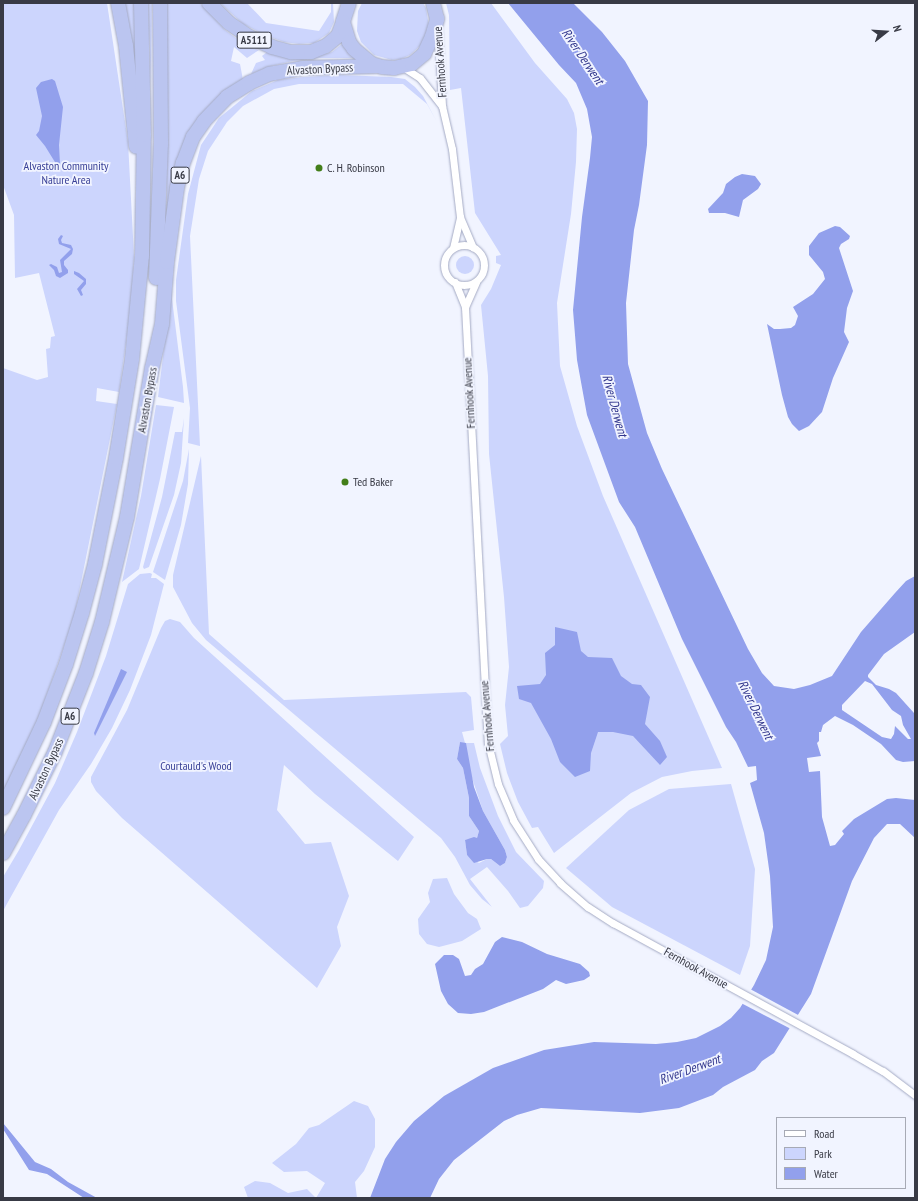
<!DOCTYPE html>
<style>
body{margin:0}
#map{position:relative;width:918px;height:1201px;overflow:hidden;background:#f1f4ff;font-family:"PT Sans Narrow",sans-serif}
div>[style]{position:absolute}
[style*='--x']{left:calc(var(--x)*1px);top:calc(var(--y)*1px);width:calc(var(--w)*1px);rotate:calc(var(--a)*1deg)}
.green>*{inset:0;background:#ccd5fd}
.round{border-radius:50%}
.water>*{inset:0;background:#92a0ec}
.pier>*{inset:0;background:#f1f4ff}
.roads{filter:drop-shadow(0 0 1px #a4aac4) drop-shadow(0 0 1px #a4aac4)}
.street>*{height:7px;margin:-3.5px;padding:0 3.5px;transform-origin:3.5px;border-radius:3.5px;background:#fff}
.street>.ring{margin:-3.5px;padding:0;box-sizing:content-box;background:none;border:7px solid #fff;border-radius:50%}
.highway>*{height:14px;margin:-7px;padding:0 7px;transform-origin:7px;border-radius:7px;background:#bbc5f0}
.dots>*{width:11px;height:11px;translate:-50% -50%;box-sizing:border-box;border:2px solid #f1f4ff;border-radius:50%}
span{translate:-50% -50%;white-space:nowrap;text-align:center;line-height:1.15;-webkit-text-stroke:3.5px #f1f4ff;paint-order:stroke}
.shield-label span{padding:1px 3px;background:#f1f4ff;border:1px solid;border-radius:3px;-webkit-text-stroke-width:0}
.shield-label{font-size:11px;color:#383a45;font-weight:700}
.street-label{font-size:12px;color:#383a45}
.park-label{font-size:12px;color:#394097}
.poi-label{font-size:12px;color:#383a45}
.left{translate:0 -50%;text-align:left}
.water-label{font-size:13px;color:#31368d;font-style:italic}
.frame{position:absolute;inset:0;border:4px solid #383a45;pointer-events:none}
.legend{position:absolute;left:776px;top:1117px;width:130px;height:72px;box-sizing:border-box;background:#f1f4ff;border:1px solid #a7aab5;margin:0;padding:5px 7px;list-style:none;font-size:12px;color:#383a45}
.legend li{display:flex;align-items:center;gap:8px;height:20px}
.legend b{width:20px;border:1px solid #a7aab5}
.north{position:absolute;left:866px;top:12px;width:40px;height:40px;-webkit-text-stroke:3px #f1f4ff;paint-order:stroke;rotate:73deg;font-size:11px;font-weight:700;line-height:16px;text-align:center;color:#383a45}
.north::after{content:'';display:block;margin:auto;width:14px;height:18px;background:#383a45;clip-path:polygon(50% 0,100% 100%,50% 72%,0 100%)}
</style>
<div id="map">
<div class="green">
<i style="clip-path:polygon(3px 3px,107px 3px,128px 142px,134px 256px,131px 307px,119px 392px,97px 388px,96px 401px,117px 404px,74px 617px,41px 711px,14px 774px,3px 792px,3px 368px,37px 380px,48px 377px,46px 349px,50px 348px,51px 337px,55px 336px,39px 273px,15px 278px,14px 215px,3px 185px)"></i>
<i style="clip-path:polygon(122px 3px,134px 3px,137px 101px)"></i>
<i style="clip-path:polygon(148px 3px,152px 3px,151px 85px)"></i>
<i style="clip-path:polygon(167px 3px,200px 3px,225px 30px,247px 46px,259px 50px,247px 58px,234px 47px,231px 61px,240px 64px,243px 80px,195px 125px,167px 230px)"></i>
<i style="clip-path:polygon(220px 3px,247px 3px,266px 23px,319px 31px,331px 12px,331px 3px,333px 3px,334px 22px,329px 33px,314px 43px,299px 44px,284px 42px,267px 36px,243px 24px)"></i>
<i style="clip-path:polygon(362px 3px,423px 3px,426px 8px,429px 26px,422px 44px,410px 55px,401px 59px,392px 60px,374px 55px,361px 42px,357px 31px,358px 11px)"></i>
<i style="clip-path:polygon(446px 3px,491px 3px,535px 63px,567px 99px,574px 113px,577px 129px,576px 162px,571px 214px,557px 303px,560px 366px,577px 426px,603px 496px,722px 768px,692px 771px,662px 777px,631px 793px,554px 853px,538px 827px,532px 828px,518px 802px,507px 773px,500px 744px,508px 736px,505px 705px,509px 667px,504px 597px,489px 454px,488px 376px,481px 305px,491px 289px,501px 265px,496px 263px,496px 256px,501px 255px,475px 213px,461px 88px,450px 90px,449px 15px)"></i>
<i style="clip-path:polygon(342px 44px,356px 58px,319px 58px,293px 61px,271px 66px,251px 74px,256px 63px,265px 60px,262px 56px,267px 52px,318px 56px,332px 52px)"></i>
<i style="clip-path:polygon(340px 75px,391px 77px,405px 79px,415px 87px,423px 96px,437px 122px,427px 104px,403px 84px,299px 84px,274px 89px,243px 106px,227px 122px,208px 151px,199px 179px,190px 236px,200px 446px,188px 443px,190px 408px,176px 301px,176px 280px,188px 194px,201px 145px,219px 118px,252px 91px,278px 80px,303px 77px)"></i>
<i class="round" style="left:456px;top:256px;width:18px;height:18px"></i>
<i style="clip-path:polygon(171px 291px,183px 387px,184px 403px,158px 397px)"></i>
<i style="clip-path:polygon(156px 405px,174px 407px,160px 479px,139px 569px,122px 582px,141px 496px)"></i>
<i style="clip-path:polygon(184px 418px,181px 463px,174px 495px,149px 567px,144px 569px,143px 567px,162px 497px,175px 432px,182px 432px)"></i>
<i style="clip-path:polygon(189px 449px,188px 484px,181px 525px,165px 580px,153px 572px,183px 481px)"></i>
<i style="clip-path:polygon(evenodd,201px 456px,209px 634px,284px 700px,466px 692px,471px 697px,474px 730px,462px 732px,465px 743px,474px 743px,480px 768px,498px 816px,516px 852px,544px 881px,543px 888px,528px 906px,520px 908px,508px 891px,487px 867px,470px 879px,492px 907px,482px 899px,470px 885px,455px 857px,441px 838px,206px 640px,192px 623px,173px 587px,173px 575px,201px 456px,460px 742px,483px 811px,505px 850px,507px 857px,505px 863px,500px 866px,491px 859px,487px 859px,479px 863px,467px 855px,465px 840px,477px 838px,479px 831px,469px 816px,469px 798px,463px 768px,457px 759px,460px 742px)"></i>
<i style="clip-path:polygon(150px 573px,152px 574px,151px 578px,156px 578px,164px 584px,151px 635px,130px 690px,112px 728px,91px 764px,59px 810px,3px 911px,3px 877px,19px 850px,55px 783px,77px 732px,106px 656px,128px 584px,140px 574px)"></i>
<i style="clip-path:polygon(170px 619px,180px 622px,194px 638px,414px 837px,398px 861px,315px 794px,284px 765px,277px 810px,305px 844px,331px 842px,349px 896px,337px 927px,341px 946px,317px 988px,122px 818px,96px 791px,91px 782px,91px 777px,127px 710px,161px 628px,165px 621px)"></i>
<i style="clip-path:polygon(731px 784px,755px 869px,750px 946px,740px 975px,612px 907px,566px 868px,629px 810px,669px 789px)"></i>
<i style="clip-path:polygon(447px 878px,454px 894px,468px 913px,477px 919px,481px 929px,462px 941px,439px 947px,427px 944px,419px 934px,418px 919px,430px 902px,428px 893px,433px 879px)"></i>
<i style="clip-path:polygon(354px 1101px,368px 1106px,375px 1119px,375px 1147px,364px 1171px,355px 1182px,357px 1198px,248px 1198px,244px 1187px,255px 1181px,270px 1183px,288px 1193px,307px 1189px,316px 1198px,325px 1183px,307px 1171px,284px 1172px,272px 1163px,296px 1144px,309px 1128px,319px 1125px)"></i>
</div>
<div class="water">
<i style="clip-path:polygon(evenodd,508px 3px,573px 3px,602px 32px,625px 61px,648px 101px,647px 145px,639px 205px,634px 230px,626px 303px,628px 364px,647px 433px,662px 469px,748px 649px,762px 673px,774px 686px,794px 689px,810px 685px,832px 676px,861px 632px,895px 593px,906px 581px,915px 576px,915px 632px,884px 654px,868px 675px,868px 677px,876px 685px,889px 689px,896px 693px,914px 713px,915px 761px,903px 762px,896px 760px,881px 744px,853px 725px,835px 716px,823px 725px,821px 732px,819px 732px,819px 741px,817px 743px,821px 756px,807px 758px,809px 772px,820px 771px,822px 817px,830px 846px,835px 845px,844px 834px,842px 831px,854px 819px,887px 799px,896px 798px,915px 800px,915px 838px,900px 824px,887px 824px,874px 838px,852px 881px,811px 994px,774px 1053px,762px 1061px,755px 1070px,723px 1087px,713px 1095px,679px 1108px,640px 1113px,541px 1108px,517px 1115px,504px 1121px,454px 1160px,439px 1179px,430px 1198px,370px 1198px,385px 1159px,396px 1142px,414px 1121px,444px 1096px,493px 1068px,544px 1050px,594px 1042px,656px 1044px,677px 1042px,696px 1038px,720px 1026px,731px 1018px,740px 1008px,754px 985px,766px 960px,773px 927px,770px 876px,764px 833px,750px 783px,757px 780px,756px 766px,748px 767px,736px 742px,726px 727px,682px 639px,635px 527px,619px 502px,587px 415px,577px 360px,573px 310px,582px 217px,590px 158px,592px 137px,587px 109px,576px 83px,559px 65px,508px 3px,865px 681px,872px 684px,892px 710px,901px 716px,903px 725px,911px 739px,908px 739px,895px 726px,894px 734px,891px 739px,882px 737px,842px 710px,842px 705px,865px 681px)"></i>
<i style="clip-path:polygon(52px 79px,55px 81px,63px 107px,59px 145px,60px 164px,58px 167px,45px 146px,36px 135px,39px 131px,42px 116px,36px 88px,41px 82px)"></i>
<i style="clip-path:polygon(742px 174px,755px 176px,761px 184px,758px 189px,743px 200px,739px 217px,725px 213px,709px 213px,708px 209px,723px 193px,726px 184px,735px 177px)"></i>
<i style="clip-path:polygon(835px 226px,840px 227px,850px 236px,849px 239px,841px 244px,839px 248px,853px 291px,847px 308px,844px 332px,849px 342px,833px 378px,822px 412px,809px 426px,799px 431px,792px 424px,788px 417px,782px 395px,767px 324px,774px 329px,780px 329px,791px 328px,795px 325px,798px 316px,793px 307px,813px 294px,825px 279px,823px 272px,809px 255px,809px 246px,819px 233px)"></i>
<i style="clip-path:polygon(61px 235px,63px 236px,61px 240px,62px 243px,71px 245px,73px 249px,72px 254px,64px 261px,64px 265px,68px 270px,68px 273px,60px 278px,56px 276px,54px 270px,49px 265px,51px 264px,57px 267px,59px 273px,62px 272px,60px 260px,71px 249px,59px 244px,58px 239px)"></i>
<i style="clip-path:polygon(74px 271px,79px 273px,86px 279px,86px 284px,81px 290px,83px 295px,81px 296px,77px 289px,84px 281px,74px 274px)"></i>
<i style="clip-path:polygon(555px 627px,577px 632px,581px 651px,588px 657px,612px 658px,621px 676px,632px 684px,641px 685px,650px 697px,645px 724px,660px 741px,667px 757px,660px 765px,633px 736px,613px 732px,598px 732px,591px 753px,590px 771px,575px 777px,560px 762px,551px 739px,531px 703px,519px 699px,517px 686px,540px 684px,546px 675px,545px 653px,555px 645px)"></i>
<i style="clip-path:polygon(121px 669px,127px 672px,95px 736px,94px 733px)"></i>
<i style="clip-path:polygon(460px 742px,466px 743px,474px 787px,483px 811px,505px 850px,507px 857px,505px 863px,500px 866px,491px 859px,487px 859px,474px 863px,467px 855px,465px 840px,474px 837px,477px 838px,479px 831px,469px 816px,469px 798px,463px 768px,457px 759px)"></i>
<i style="clip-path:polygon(502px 937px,522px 942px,547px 954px,580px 964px,589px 972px,590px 976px,584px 980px,566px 984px,556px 980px,543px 989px,484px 1012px,471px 1014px,458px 1013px,448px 1004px,441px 991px,435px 964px,444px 955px,453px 955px,459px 959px,465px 976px,471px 975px,475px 969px,483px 964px,495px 942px)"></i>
<i style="clip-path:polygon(3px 1123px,35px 1162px,51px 1169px,68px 1182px,97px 1198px,84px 1198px,47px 1174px,29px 1170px,3px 1129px)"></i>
</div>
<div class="pier">
<i style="clip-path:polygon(750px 989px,800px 1016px,791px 1029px,741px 1003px)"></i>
</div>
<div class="roads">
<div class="street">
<i style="--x:438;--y:27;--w:79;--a:87.1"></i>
<i style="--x:442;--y:106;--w:44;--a:76.9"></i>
<i style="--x:452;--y:149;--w:68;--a:83.3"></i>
<i style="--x:460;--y:217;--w:33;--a:67"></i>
<i style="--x:403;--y:67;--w:20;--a:33"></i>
<i style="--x:420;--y:78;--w:36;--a:52"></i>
<i class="ring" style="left:444px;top:245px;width:33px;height:33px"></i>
<i style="--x:453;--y:248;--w:32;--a:-77"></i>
<i style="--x:455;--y:282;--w:27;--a:68"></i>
<i style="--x:465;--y:307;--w:437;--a:87"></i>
<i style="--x:488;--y:743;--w:42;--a:76.3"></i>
<i style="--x:498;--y:784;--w:39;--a:67"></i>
<i style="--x:513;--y:820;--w:46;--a:57.3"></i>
<i style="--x:538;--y:859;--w:33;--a:47"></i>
<i style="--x:560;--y:883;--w:37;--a:41"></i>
<i style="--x:588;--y:907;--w:30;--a:33"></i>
<i style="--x:613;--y:923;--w:273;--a:28.6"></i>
<i style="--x:853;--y:1054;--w:34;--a:30"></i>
<i style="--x:883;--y:1071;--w:40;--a:37"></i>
<i style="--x:465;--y:307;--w:27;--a:-66"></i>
</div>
<div class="highway">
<i style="--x:118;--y:3;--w:44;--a:79.5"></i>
<i style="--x:126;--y:46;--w:101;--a:84.3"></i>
<i style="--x:209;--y:3;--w:28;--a:45"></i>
<i style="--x:229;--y:23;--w:25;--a:34"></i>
<i style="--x:250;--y:37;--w:24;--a:24"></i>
<i style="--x:272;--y:47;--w:20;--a:15"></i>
<i style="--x:291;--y:52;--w:20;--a:0"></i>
<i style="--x:311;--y:52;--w:16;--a:-22"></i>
<i style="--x:326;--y:46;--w:16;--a:-40"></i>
<i style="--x:338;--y:36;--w:15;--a:-70"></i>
<i style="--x:349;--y:3;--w:20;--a:108"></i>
<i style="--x:343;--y:22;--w:21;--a:73"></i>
<i style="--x:349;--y:42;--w:9;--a:54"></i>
<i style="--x:354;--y:49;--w:23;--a:40"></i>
<i style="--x:372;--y:64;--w:10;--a:17"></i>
<i style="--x:382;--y:67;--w:12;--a:5"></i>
<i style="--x:394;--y:68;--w:18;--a:-13"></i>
<i style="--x:412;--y:64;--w:16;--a:-40"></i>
<i style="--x:424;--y:54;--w:19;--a:-65"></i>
<i style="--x:432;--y:37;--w:19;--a:-74"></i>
<i style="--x:437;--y:19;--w:16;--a:-104"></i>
<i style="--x:156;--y:278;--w:134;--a:-87.9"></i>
<i style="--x:161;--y:144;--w:141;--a:-90.4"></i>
<i style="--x:3;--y:808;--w:95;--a:-64.5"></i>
<i style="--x:44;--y:722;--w:62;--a:-69.2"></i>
<i style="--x:66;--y:664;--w:53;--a:-72.6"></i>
<i style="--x:82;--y:613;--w:51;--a:-75.1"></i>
<i style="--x:95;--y:564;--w:108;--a:-78.8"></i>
<i style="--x:116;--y:458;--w:100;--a:-80.8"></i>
<i style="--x:132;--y:359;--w:103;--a:-84.5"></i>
<i style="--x:142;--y:256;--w:121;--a:-89.1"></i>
<i style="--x:144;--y:135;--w:132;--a:-91.3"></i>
<i style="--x:3;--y:853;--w:43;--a:-61.1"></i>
<i style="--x:24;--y:815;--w:70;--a:-63.8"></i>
<i style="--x:55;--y:752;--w:85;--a:-68.6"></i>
<i style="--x:86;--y:673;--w:53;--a:-72.6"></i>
<i style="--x:102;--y:622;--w:108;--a:-76.6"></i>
<i style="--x:127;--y:517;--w:151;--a:-80.5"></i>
<i style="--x:152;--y:368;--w:45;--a:-77.2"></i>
<i style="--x:162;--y:324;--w:62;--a:-85.4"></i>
<i style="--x:167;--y:262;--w:75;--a:-82.3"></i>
<i style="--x:177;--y:188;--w:26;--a:-77"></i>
<i style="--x:183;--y:163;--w:28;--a:-69"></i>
<i style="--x:193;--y:137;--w:19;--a:-55"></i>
<i style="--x:204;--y:121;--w:33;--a:-46"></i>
<i style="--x:227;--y:97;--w:26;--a:-32"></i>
<i style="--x:249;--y:83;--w:22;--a:-24"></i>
<i style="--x:269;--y:74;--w:35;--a:-10"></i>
<i style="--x:303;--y:68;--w:75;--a:-1.5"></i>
</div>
</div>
<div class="dots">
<i style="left:319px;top:168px;background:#437e1a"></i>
<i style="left:345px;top:482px;background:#437e1a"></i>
</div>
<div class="shield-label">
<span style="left:254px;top:40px">A5111</span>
<span style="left:180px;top:175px">A6</span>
<span style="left:70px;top:716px">A6</span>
</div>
<div class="street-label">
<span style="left:440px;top:62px;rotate:-94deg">Fernhook Avenue</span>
<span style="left:320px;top:69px;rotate:-3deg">Alvaston Bypass</span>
<span style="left:469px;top:393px;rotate:-93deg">Fernhook Avenue</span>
<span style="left:147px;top:400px;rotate:-80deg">Alvaston Bypass</span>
<span style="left:487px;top:716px;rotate:-95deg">Fernhook Avenue</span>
<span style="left:46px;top:769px;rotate:-65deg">Alvaston Bypass</span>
<span style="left:696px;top:968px;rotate:29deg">Fernhook Avenue</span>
</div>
<div class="park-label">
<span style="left:66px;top:173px">Alvaston Community<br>Nature Area</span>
<span style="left:196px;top:766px">Courtauld's Wood</span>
</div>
<div class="poi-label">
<span class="left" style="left:327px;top:168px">C. H. Robinson</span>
<span class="left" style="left:353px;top:482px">Ted Baker</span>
</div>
<div class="water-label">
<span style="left:582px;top:57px;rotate:56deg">River Derwent</span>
<span style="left:614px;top:406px;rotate:75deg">River Derwent</span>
<span style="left:755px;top:710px;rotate:64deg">River Derwent</span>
<span style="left:690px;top:1070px;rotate:-20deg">River Derwent</span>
</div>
<div class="frame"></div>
<ul class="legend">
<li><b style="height:5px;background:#fff"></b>Road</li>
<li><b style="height:11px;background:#ccd5fd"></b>Park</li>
<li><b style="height:11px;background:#92a0ec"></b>Water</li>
</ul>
<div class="north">N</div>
</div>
